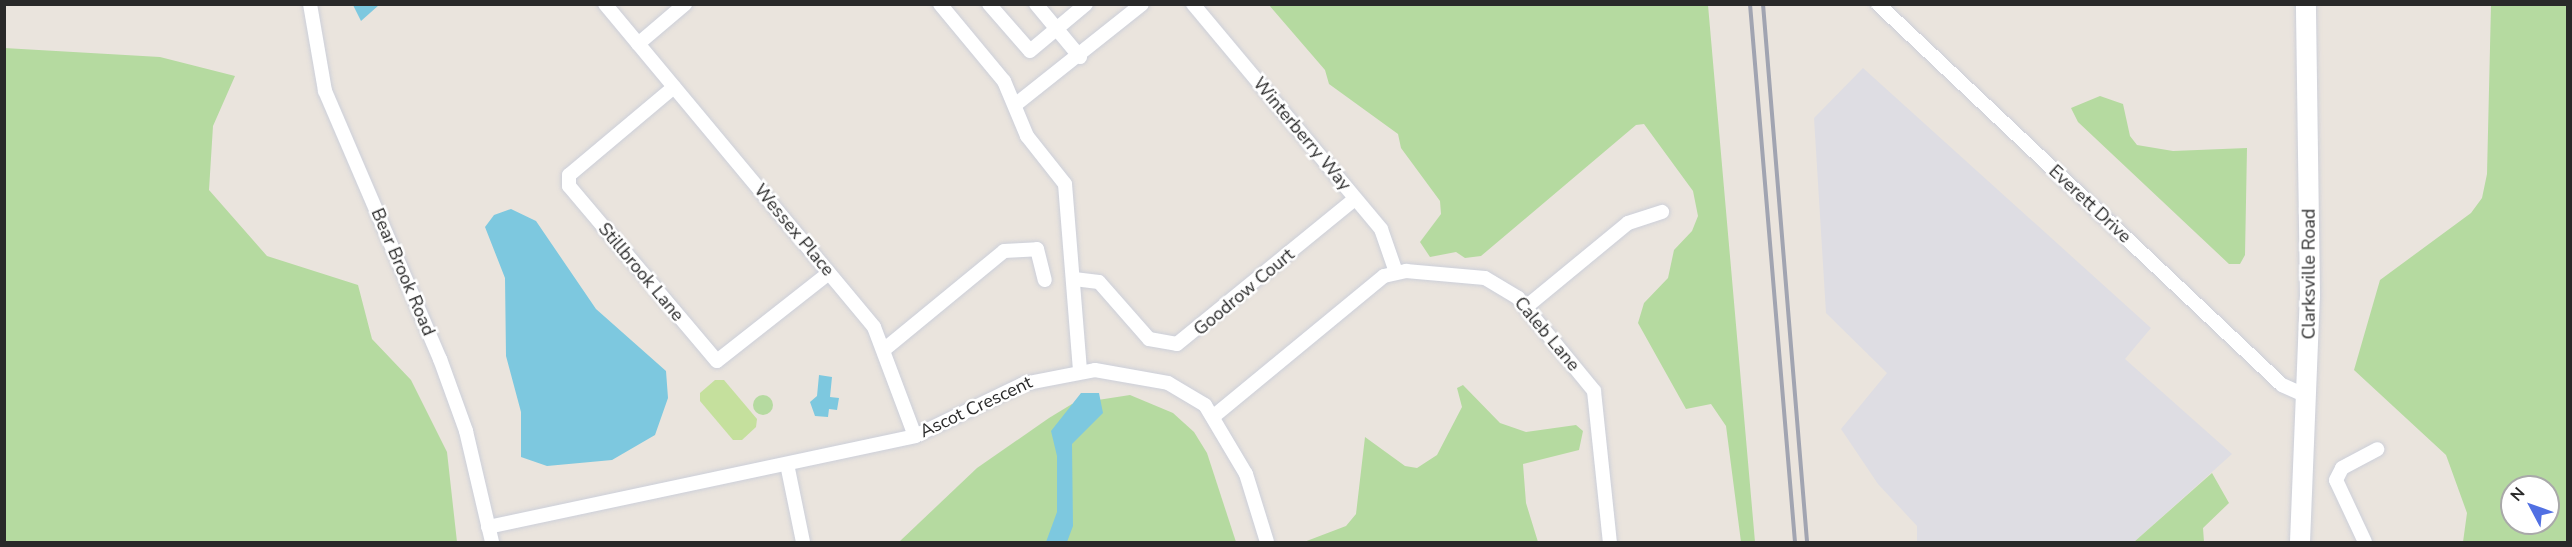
<!DOCTYPE html>
<style>
body{margin:0}
#map{position:relative;width:2572px;height:547px;overflow:hidden;background:#eae4dd;font-family:"Nunito Sans",sans-serif}
div>[style]{position:absolute}
[style*='--x']{left:calc(var(--x)*1px);top:calc(var(--y)*1px);width:calc(var(--w)*1px);rotate:calc(var(--a)*1deg)}
.industrial>*{inset:0;background:#dedde3}
.green>*{inset:0;background:#b5daa0}
.round{border-radius:50%}
.pitch>*{inset:0;background:#c5e09d}
.water>*{inset:0;background:#7dc8df}
.roads{filter:drop-shadow(0 0 2px #cccfd9) drop-shadow(0 0 2px #cccfd9)}
.street>*{height:14px;margin:-7px;padding:0 7px;transform-origin:7px;border-radius:7px;background:#fff}
.secondary>*{height:20px;margin:-10px;padding:0 10px;transform-origin:10px;border-radius:10px;background:#fff}
.rail>*{height:4px;margin:-2px;padding:0 2px;transform-origin:2px;border-radius:2px;background:#a1a4b1}
span{translate:-50% -50%;white-space:nowrap;text-align:center;line-height:1.15;-webkit-text-stroke:5px #fff;paint-order:stroke}
.street-label{font-size:18px;color:#292929}
.frame{position:absolute;inset:0;border:6px solid #292929;pointer-events:none}
.north{position:absolute;left:2500px;top:475px;width:60px;height:60px;box-sizing:border-box;background:#fff;border:2px solid #a9a9a9;border-radius:50%;rotate:311deg;font-size:16px;font-weight:700;line-height:24px;text-align:center;color:#292929}
.north::after{content:'';display:block;margin:auto;width:21px;height:27px;background:#5170e3;clip-path:polygon(50% 0,100% 100%,50% 72%,0 100%)}
</style>
<div id="map">
<div class="industrial">
<i style="clip-path:polygon(1863px 68px,2151px 328px,2125px 359px,2232px 454px,2134px 542px,1917px 542px,1917px 526px,1878px 484px,1841px 429px,1887px 373px,1826px 313px,1814px 118px)"></i>
</div>
<div class="green">
<i style="clip-path:polygon(1269px 5px,1708px 5px,1755px 542px,1741px 542px,1726px 426px,1711px 404px,1686px 409px,1638px 323px,1644px 303px,1668px 278px,1674px 250px,1692px 231px,1698px 216px,1693px 191px,1644px 124px,1636px 125px,1481px 256px,1465px 258px,1456px 252px,1430px 257px,1420px 242px,1441px 214px,1440px 201px,1401px 148px,1398px 134px,1329px 84px,1325px 70px)"></i>
<i style="clip-path:polygon(evenodd,2491px 5px,2567px 5px,2567px 542px,2463px 542px,2467px 513px,2446px 455px,2354px 370px,2380px 280px,2471px 213px,2482px 198px,2487px 174px,2491px 5px,2512px 487px,2548px 487px,2548px 523px,2512px 523px,2512px 487px)"></i>
<i style="clip-path:polygon(4px 48px,160px 57px,235px 76px,213px 126px,209px 190px,267px 256px,358px 285px,372px 339px,411px 380px,447px 452px,457px 542px,5px 542px)"></i>
<i style="clip-path:polygon(2100px 96px,2123px 104px,2130px 136px,2137px 145px,2173px 151px,2247px 148px,2245px 255px,2240px 264px,2229px 264px,2078px 122px,2071px 108px)"></i>
<i style="clip-path:polygon(1463px 385px,1500px 423px,1526px 432px,1576px 425px,1583px 431px,1579px 450px,1523px 464px,1526px 503px,1538px 542px,1304px 542px,1346px 526px,1356px 514px,1365px 437px,1405px 466px,1417px 468px,1437px 455px,1462px 407px,1457px 388px)"></i>
<i class="round" style="left:753px;top:395px;width:20px;height:20px"></i>
<i style="clip-path:polygon(1130px 395px,1173px 413px,1194px 432px,1207px 453px,1236px 542px,899px 542px,977px 468px,1049px 418px,1072px 404px)"></i>
<i style="clip-path:polygon(2212px 473px,2229px 503px,2203px 528px,2204px 542px,2134px 542px)"></i>
</div>
<div class="pitch">
<i style="clip-path:polygon(715px 380px,724px 380px,757px 419px,756px 427px,742px 440px,733px 440px,700px 401px,700px 393px)"></i>
</div>
<div class="water">
<i style="clip-path:polygon(353px 5px,379px 5px,361px 21px)"></i>
<i style="clip-path:polygon(511px 209px,536px 221px,596px 309px,666px 371px,668px 398px,655px 435px,612px 460px,547px 466px,521px 457px,521px 412px,506px 356px,505px 278px,485px 227px,494px 215px)"></i>
<i style="clip-path:polygon(819px 375px,832px 377px,830px 397px,839px 398px,837px 410px,829px 409px,828px 417px,815px 416px,810px 402px,817px 396px)"></i>
<i style="clip-path:polygon(1081px 393px,1099px 393px,1103px 413px,1072px 444px,1073px 526px,1067px 542px,1046px 542px,1057px 512px,1057px 456px,1051px 431px)"></i>
</div>
<div class="roads">
<div class="street">
<i style="--x:310;--y:4;--w:88;--a:80.2"></i>
<i style="--x:325;--y:91;--w:292;--a:66.8"></i>
<i style="--x:440;--y:359;--w:77;--a:70.1"></i>
<i style="--x:466;--y:431;--w:114;--a:76.8"></i>
<i style="--x:605;--y:4;--w:420;--a:50.2"></i>
<i style="--x:874;--y:327;--w:116;--a:69.4"></i>
<i style="--x:940;--y:4;--w:100;--a:50.3"></i>
<i style="--x:1004;--y:81;--w:60;--a:67.3"></i>
<i style="--x:1027;--y:136;--w:61;--a:51.6"></i>
<i style="--x:1065;--y:184;--w:187;--a:85.4"></i>
<i style="--x:989;--y:4;--w:62;--a:48.9"></i>
<i style="--x:1030;--y:51;--w:73;--a:-40"></i>
<i style="--x:1036;--y:4;--w:69;--a:50.3"></i>
<i style="--x:1193;--y:4;--w:293;--a:50.1"></i>
<i style="--x:1381;--y:229;--w:46;--a:70.8"></i>
<i style="--x:1878;--y:4;--w:555;--a:43.32"></i>
<i style="--x:2282;--y:385;--w:27;--a:24"></i>
<i style="--x:638;--y:44;--w:62;--a:-40.4"></i>
<i style="--x:674;--y:87;--w:137;--a:140"></i>
<i style="--x:569;--y:175;--w:11;--a:90"></i>
<i style="--x:569;--y:186;--w:229;--a:49.8"></i>
<i style="--x:717;--y:361;--w:142;--a:-38.2"></i>
<i style="--x:1015;--y:105;--w:162;--a:-38.5"></i>
<i style="--x:1074;--y:279;--w:25;--a:7"></i>
<i style="--x:1099;--y:282;--w:76;--a:48.7"></i>
<i style="--x:1149;--y:339;--w:28;--a:10"></i>
<i style="--x:1177;--y:344;--w:230;--a:-39.2"></i>
<i style="--x:1526;--y:307;--w:132;--a:-39.5"></i>
<i style="--x:1628;--y:223;--w:36;--a:-18"></i>
<i style="--x:886;--y:348;--w:153;--a:-39.4"></i>
<i style="--x:1004;--y:251;--w:33;--a:-3"></i>
<i style="--x:1037;--y:249;--w:32;--a:76"></i>
<i style="--x:1214;--y:416;--w:220;--a:-39.5"></i>
<i style="--x:1384;--y:276;--w:23;--a:-13"></i>
<i style="--x:1406;--y:271;--w:79;--a:5.1"></i>
<i style="--x:1485;--y:278;--w:39;--a:31"></i>
<i style="--x:1518;--y:298;--w:120;--a:50.7"></i>
<i style="--x:1594;--y:391;--w:152;--a:84"></i>
<i style="--x:787;--y:464;--w:80;--a:78.4"></i>
<i style="--x:488;--y:527;--w:437;--a:-12"></i>
<i style="--x:915;--y:436;--w:120;--a:-25.7"></i>
<i style="--x:1023;--y:384;--w:73;--a:-11"></i>
<i style="--x:1095;--y:370;--w:74;--a:10.1"></i>
<i style="--x:1168;--y:383;--w:43;--a:30.7"></i>
<i style="--x:1205;--y:405;--w:80;--a:59.3"></i>
<i style="--x:1246;--y:474;--w:71;--a:72.8"></i>
<i style="--x:2365;--y:542;--w:68;--a:-115.1"></i>
<i style="--x:2336;--y:480;--w:13;--a:-63"></i>
<i style="--x:2342;--y:468;--w:40;--a:-28"></i>
</div>
<div class="secondary">
<i style="--x:2300;--y:542;--w:245;--a:-87.7"></i>
<i style="--x:2310;--y:297;--w:293;--a:-90.8"></i>
</div>
</div>
<div class="rail">
<i style="--x:1750;--y:4;--w:540;--a:85.22"></i>
<i style="--x:1763;--y:4;--w:540;--a:85.32"></i>
</div>
<div class="street-label">
<span style="left:1302px;top:134px;rotate:50deg">Winterberry Way</span>
<span style="left:2090px;top:204px;rotate:43deg">Everett Drive</span>
<span style="left:794px;top:230px;rotate:50deg">Wessex Place</span>
<span style="left:403px;top:272px;rotate:67deg">Bear Brook Road</span>
<span style="left:641px;top:272px;rotate:50deg">Stillbrook Lane</span>
<span style="left:2309px;top:274px;rotate:-90deg">Clarksville Road</span>
<span style="left:1244px;top:292px;rotate:-40deg">Goodrow Court</span>
<span style="left:1547px;top:334px;rotate:50deg">Caleb Lane</span>
<span style="left:976px;top:407px;rotate:-25deg">Ascot Crescent</span>
</div>
<div class="frame"></div>
<div class="north">N</div>
</div>
